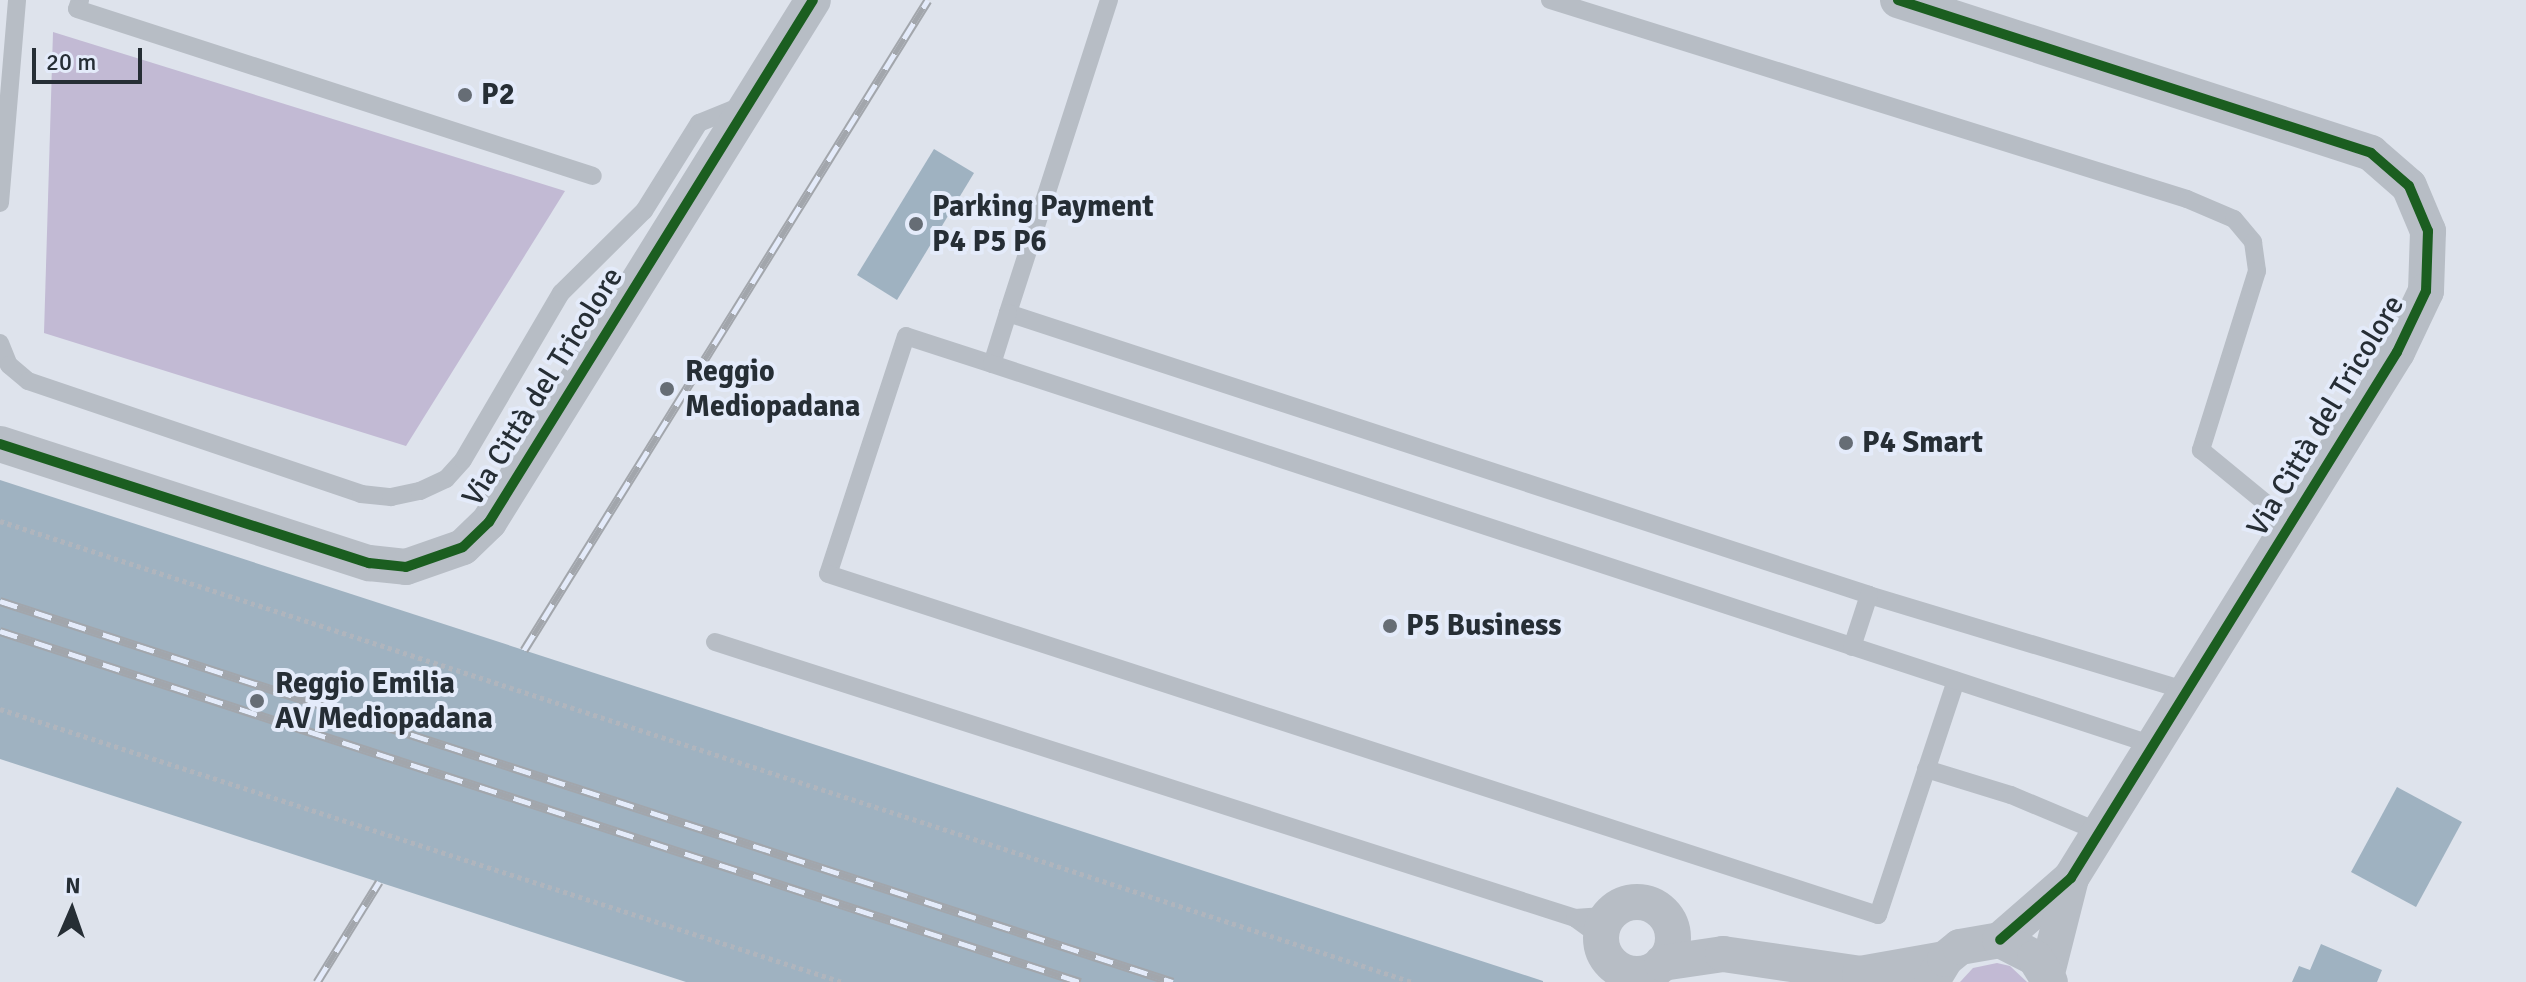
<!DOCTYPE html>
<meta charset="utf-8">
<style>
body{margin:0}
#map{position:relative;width:2526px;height:982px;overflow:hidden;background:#dee3ec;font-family:Signika,sans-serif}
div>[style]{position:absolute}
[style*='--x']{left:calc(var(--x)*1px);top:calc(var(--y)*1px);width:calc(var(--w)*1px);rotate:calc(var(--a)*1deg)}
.green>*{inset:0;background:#c2bad4}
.building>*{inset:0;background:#9fb2c1}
.path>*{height:5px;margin-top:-2.5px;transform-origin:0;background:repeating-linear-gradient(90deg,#b0b5bd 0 4px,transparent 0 8px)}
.lane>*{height:18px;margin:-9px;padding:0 9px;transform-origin:9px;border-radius:9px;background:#b7bdc5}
.street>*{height:36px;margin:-18px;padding:0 18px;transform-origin:18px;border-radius:18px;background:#b7bdc5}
.street>.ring{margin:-18px;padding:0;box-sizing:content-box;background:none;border:36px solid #b7bdc5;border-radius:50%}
.rail>*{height:9px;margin-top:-4.5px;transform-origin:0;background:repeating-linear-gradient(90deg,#e4ebfa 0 18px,#a2a6ac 0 36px);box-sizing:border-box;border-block:2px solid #a2a6ac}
.cycleway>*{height:10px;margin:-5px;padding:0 5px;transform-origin:5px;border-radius:5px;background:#1b5e20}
.dots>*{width:22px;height:22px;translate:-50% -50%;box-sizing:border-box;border:4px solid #e4ebfa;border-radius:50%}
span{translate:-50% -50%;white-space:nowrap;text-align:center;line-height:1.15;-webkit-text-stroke:8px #e4ebfa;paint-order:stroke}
.poi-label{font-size:30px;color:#262e35;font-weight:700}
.left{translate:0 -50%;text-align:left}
.street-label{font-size:30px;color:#262e35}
.north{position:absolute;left:32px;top:870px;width:80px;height:80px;-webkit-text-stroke:6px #e4ebfa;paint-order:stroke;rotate:2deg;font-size:22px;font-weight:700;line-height:32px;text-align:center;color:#262e35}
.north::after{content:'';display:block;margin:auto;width:28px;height:36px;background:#262e35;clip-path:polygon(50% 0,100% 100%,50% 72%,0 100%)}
.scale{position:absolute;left:32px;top:48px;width:110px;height:36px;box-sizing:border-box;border:4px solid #262e35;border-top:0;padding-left:10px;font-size:24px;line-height:28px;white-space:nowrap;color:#262e35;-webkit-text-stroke:6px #e4ebfa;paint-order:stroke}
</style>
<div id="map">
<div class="green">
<i style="clip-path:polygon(53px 32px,565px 191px,406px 446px,44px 333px)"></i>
<i style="clip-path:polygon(1997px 963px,2010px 966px,2027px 982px,1960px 982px,1973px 968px)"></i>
</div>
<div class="building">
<i style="clip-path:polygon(934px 149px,974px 173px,897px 300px,857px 275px)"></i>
<i style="clip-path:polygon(0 480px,1543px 981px,1543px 982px,686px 982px,0 759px)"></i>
<i style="clip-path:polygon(2397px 787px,2462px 822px,2416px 907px,2351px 872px)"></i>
<i style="clip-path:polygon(2321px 944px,2382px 970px,2377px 982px,2292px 982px,2299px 966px,2310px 970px)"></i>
</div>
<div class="path">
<i style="--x:0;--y:521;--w:1485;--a:18.08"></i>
<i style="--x:0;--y:709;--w:885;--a:17.96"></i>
</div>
<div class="lane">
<i style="--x:80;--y:0;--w:9;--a:108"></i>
<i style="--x:77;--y:9;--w:542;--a:17.93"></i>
<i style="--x:1109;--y:0;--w:329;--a:107.9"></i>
<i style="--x:1008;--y:313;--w:906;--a:18.13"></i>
<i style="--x:1869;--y:595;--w:332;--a:16.8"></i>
<i style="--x:1550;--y:0;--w:667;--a:17.35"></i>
<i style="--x:2187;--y:199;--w:51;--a:23.1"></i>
<i style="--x:2234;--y:219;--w:30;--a:50"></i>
<i style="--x:2253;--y:242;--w:29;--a:82"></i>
<i style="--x:2257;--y:271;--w:188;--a:107.4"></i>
<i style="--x:2201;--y:450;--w:117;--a:39.4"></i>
<i style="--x:0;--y:203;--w:204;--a:-85.2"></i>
<i style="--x:1008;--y:313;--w:53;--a:107.4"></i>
<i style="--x:992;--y:364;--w:90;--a:-162"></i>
<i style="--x:906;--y:336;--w:250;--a:108.1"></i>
<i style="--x:828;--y:574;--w:1104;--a:17.99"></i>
<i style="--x:1878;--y:915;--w:247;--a:-71.6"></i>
<i style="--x:0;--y:343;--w:24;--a:68"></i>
<i style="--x:9;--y:365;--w:25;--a:40"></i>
<i style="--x:28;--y:381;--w:352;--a:18.7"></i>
<i style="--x:361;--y:494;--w:30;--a:6"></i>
<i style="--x:391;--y:497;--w:30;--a:-12"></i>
<i style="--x:420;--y:491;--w:29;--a:-25"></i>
<i style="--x:446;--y:479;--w:25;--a:-48"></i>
<i style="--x:463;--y:460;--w:194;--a:-59.6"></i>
<i style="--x:561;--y:293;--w:117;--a:-44.7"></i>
<i style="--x:644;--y:211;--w:104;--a:-58"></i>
<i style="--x:699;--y:123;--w:45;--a:-22"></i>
<i style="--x:992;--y:364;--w:1222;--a:18.17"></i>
<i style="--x:715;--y:642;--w:903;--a:17.79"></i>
<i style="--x:1852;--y:647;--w:55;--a:-71.9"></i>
<i style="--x:1926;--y:769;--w:89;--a:17"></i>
<i style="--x:2011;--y:795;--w:95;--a:22.8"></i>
<i style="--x:1601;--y:937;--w:32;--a:-144"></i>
<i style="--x:1575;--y:918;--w:32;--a:-4"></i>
</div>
<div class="street">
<i style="--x:1898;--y:0;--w:497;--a:17.9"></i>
<i style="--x:2371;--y:153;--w:50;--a:41"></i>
<i style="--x:2409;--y:186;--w:49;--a:67.1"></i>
<i style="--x:2428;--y:231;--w:60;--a:91.9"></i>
<i style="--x:2426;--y:291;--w:68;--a:115.4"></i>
<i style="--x:2397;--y:352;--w:619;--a:121.79"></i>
<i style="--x:2071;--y:878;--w:94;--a:138.9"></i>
<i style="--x:0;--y:444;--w:388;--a:17.9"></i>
<i style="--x:369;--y:563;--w:37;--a:6"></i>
<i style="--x:406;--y:567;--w:60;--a:-19.3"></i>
<i style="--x:463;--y:547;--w:36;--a:-44"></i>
<i style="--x:489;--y:522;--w:614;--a:-58.17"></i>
<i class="ring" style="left:1601px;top:902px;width:36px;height:36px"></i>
<i style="--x:1662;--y:963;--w:62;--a:-8.4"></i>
<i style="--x:1723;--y:954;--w:138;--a:8.3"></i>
<i style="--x:1860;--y:974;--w:86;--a:-10"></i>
<i style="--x:2047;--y:973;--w:98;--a:-75.8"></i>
<i style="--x:1932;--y:981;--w:26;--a:-59"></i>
<i style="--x:1945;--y:959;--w:19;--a:-39"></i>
<i style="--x:1960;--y:947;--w:41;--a:-9.9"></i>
<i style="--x:2000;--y:940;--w:39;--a:27"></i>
<i style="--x:2035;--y:958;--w:28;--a:58"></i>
</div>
<div class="rail">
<i style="--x:0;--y:601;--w:1233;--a:17.99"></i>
<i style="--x:0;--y:631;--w:1136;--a:18"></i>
<i style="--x:524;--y:650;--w:765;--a:-58.14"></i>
<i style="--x:317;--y:982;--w:118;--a:-58.2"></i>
</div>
<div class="cycleway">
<i style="--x:1898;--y:0;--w:497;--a:17.9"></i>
<i style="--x:2371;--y:153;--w:50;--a:41"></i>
<i style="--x:2409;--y:186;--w:49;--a:67.1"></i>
<i style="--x:2428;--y:231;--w:60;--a:91.9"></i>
<i style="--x:2426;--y:291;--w:68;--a:115.4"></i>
<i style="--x:2397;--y:352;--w:619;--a:121.79"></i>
<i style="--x:2071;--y:878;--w:94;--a:138.9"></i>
<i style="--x:0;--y:444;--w:388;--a:17.9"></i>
<i style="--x:369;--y:563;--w:37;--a:6"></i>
<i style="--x:406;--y:567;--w:60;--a:-19.3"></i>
<i style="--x:463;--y:547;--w:36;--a:-44"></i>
<i style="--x:489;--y:522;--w:614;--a:-58.17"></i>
</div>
<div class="dots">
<i style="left:465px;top:95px;background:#666d75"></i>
<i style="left:916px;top:224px;background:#666d75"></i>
<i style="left:667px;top:389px;background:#666d75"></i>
<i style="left:1846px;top:443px;background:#666d75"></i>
<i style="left:1390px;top:626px;background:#666d75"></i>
<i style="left:257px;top:701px;background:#666d75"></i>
</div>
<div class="poi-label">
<span class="left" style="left:481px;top:95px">P2</span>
<span class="left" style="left:932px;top:224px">Parking Payment<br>P4 P5 P6</span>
<span class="left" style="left:685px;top:389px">Reggio<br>Mediopadana</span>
<span class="left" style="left:1862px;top:443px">P4 Smart</span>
<span class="left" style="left:1406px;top:626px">P5 Business</span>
<span class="left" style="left:275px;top:701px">Reggio Emilia<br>AV Mediopadana</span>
</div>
<div class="street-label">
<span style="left:543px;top:387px;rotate:-58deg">Via Città del Tricolore</span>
<span style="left:2326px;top:416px;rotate:-59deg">Via Città del Tricolore</span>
</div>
<div class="north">N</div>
<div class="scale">20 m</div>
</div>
